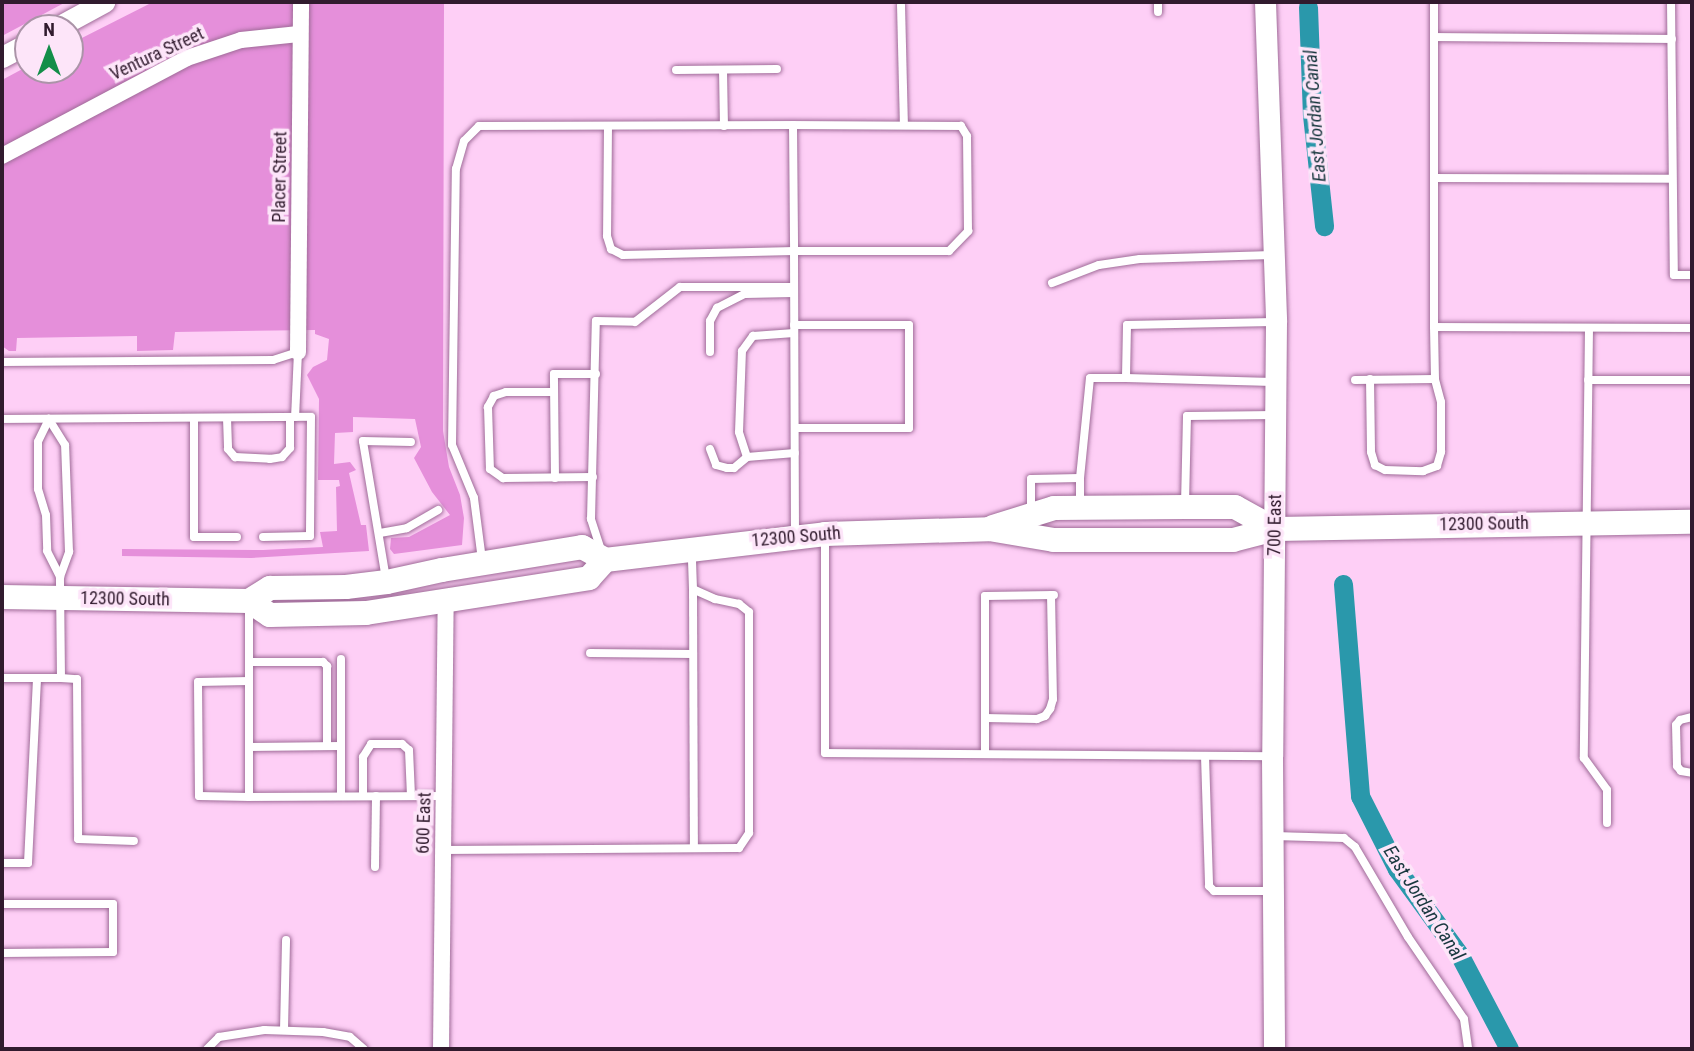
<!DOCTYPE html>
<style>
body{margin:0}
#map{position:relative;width:1694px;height:1051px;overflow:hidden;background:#fecff6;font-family:"Roboto Condensed",sans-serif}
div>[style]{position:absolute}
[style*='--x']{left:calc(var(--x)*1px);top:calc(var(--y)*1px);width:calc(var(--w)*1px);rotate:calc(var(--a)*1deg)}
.green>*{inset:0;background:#e58fda}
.canal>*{height:19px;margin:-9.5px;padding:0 9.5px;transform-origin:9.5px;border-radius:9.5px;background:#2a98ab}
.roads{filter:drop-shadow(0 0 2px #9f6b98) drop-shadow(0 0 2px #9f6b98)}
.lane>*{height:8px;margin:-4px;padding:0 4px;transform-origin:4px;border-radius:4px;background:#fff}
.street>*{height:16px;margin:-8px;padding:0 8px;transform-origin:8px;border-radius:8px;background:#fff}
.secondary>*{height:21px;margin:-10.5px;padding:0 10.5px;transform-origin:10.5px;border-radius:10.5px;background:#fff}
.primary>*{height:24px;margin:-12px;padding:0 12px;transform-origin:12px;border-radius:12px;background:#fff}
span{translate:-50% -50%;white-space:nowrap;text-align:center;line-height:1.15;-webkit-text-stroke:7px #fde5f9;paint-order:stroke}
.street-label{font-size:18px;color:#311b2e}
.water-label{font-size:19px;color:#18373e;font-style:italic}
.frame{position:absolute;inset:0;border:4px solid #311b2e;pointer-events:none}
.north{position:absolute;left:14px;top:14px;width:70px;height:70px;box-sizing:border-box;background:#fde5f9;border:2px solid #ab94a8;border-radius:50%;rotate:0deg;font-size:19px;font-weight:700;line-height:28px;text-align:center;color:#311b2e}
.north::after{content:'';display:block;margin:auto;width:24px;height:32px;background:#138e49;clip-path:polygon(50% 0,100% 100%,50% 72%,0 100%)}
</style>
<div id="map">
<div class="green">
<i style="clip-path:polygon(2px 2px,66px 2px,2px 36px)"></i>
<i style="clip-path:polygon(153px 2px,444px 2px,443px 431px,449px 467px,460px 495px,464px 518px,462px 545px,394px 554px,390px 549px,391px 538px,409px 537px,450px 515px,432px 492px,414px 458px,421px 447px,415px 419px,353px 417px,353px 432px,335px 433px,334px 464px,350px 462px,356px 470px,349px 473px,361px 525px,366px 525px,369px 551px,251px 558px,122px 556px,122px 549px,263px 550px,323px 547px,320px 532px,337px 531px,336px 487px,340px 486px,339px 480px,318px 480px,319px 399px,307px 375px,313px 367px,327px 360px,329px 339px,315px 334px,315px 330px,175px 332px,173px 350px,137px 351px,137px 336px,17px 338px,16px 351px,9px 351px,2px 346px,2px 80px,28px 66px,28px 70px,70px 70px,70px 44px)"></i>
</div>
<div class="canal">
<i style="--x:1308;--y:7;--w:108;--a:87.9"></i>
<i style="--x:1312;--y:115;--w:112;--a:83.8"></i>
<i style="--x:1343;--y:584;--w:213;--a:85.4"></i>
<i style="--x:1360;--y:796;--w:82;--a:63.1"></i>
<i style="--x:1397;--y:869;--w:105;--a:53.9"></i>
<i style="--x:1459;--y:954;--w:107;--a:62.2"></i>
</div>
<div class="roads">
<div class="lane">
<i style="--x:1158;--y:2;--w:10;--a:90"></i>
<i style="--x:1434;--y:2;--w:325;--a:90"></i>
<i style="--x:1434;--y:327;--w:258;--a:0.2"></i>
<i style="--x:1671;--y:2;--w:273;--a:89.4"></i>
<i style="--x:1674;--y:275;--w:18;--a:0"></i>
<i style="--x:901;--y:5;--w:119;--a:88.6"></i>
<i style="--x:1434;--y:37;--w:238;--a:0.5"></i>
<i style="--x:676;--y:70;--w:101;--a:-0.6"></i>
<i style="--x:723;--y:70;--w:56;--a:89"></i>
<i style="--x:608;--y:126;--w:110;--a:90.5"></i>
<i style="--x:607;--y:236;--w:14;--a:73"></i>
<i style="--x:611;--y:249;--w:13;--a:27"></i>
<i style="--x:623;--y:255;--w:171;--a:-1.3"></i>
<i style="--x:794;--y:251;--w:155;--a:0"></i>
<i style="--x:949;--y:251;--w:28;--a:-46"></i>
<i style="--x:968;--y:231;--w:95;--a:-90.6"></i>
<i style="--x:967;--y:136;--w:12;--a:-121"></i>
<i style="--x:961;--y:126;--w:168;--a:-179.7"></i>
<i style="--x:793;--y:125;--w:126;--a:89.5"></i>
<i style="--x:794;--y:251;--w:282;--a:89.8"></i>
<i style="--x:1434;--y:178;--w:238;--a:0.2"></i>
<i style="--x:1052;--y:283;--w:50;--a:-21"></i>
<i style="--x:1099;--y:265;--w:41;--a:-8.3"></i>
<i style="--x:1140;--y:259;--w:132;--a:-1.7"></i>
<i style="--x:1273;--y:322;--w:146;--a:178.8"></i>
<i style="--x:1127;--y:325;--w:53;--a:91.1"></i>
<i style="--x:1126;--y:378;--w:147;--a:1.6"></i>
<i style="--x:794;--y:325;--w:115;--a:0"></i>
<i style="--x:909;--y:325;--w:103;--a:90"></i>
<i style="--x:909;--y:428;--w:114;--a:180"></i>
<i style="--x:1589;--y:328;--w:430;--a:90.7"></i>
<i style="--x:1584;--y:758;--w:39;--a:54"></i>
<i style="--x:1607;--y:790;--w:33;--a:90"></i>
<i style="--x:710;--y:352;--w:31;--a:-90"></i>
<i style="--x:710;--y:321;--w:15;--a:-62"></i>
<i style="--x:717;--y:308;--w:31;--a:-27"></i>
<i style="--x:745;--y:294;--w:49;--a:-1.2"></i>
<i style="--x:2;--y:362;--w:271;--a:-0.4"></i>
<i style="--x:273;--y:360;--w:26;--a:-18"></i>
<i style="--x:298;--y:352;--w:65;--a:92.6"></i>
<i style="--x:1370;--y:379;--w:73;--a:89.2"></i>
<i style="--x:1371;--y:452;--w:14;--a:73"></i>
<i style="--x:1375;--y:465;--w:11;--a:27"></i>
<i style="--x:1385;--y:470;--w:38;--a:2"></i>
<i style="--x:1423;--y:471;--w:15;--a:-20"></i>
<i style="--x:1437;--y:466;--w:15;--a:-74"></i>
<i style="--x:1441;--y:452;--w:50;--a:-90"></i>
<i style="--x:1441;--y:402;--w:24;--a:-105"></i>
<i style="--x:1355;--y:380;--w:80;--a:-0.7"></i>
<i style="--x:1435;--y:379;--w:52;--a:-91.1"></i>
<i style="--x:1588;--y:380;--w:104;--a:0"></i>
<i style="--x:554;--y:392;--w:48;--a:180"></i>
<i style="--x:506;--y:392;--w:13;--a:162"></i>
<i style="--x:494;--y:396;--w:13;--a:119"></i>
<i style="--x:488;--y:407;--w:62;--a:88.2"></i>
<i style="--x:490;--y:469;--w:16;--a:35"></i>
<i style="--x:503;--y:478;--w:90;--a:-0.6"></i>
<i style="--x:194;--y:418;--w:119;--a:90"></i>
<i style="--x:194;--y:537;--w:43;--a:0"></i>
<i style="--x:227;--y:418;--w:31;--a:88"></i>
<i style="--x:228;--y:449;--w:11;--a:49"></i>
<i style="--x:235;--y:457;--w:35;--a:3"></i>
<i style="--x:270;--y:459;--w:12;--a:-9"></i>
<i style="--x:282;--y:457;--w:12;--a:-48"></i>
<i style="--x:290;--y:448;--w:31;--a:-90"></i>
<i style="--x:2;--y:419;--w:309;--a:-0.4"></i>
<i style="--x:311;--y:417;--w:119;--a:90.5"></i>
<i style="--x:310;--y:536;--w:47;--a:178.8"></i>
<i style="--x:710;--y:449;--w:17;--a:69"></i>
<i style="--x:716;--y:465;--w:11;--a:15"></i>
<i style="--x:727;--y:468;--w:7;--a:0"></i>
<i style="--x:734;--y:468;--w:17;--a:-40"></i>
<i style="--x:747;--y:457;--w:48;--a:-4.8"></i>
<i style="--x:747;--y:457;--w:26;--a:-108"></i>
<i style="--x:739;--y:432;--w:81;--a:-87.9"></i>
<i style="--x:742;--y:351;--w:19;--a:-54"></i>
<i style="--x:753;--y:336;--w:41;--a:-4.2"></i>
<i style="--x:555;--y:478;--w:104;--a:-90.6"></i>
<i style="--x:554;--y:374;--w:42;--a:0"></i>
<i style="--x:1185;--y:504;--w:88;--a:-88.7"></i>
<i style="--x:1187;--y:416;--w:88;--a:-0.7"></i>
<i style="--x:1080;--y:505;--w:27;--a:-90"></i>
<i style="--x:1080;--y:478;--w:100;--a:-84.3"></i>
<i style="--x:1090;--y:378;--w:36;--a:0"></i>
<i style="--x:1031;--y:511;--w:32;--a:-90"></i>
<i style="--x:1031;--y:479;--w:49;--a:-1.2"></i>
<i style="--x:380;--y:533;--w:27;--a:-10"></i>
<i style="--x:407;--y:528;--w:36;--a:-30"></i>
<i style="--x:825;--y:535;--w:218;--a:90"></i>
<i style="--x:825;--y:753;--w:444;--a:0.4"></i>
<i style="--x:601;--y:550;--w:33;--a:-108"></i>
<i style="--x:591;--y:519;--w:198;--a:-88.6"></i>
<i style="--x:596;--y:321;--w:39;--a:1"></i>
<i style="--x:635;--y:322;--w:57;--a:-37.9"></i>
<i style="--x:680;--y:287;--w:114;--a:0"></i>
<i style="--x:482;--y:560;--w:63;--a:-97.4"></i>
<i style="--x:474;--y:498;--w:57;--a:-112.5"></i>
<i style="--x:452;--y:445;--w:276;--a:-89.2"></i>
<i style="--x:456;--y:169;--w:29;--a:-74"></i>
<i style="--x:464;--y:141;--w:21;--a:-45"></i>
<i style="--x:479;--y:126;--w:314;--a:-0.2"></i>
<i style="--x:386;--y:579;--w:140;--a:-99.5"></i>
<i style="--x:363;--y:441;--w:48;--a:1.2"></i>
<i style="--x:693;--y:589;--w:259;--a:89.8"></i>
<i style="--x:249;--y:607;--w:190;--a:90"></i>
<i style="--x:249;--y:797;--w:195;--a:-0.3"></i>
<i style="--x:590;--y:653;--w:103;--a:0.6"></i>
<i style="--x:341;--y:659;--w:137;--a:90"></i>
<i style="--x:249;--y:662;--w:74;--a:0"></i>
<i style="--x:323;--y:662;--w:6;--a:45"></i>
<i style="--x:327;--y:666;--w:80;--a:90"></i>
<i style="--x:2;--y:678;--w:59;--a:0"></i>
<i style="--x:61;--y:678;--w:101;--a:-90.6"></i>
<i style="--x:60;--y:577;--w:27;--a:-70"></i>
<i style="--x:69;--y:552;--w:107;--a:-92.1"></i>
<i style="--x:65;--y:445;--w:31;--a:-122"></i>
<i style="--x:49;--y:419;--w:25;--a:116"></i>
<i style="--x:38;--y:442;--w:47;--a:90"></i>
<i style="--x:38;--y:489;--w:27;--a:73"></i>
<i style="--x:46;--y:515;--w:36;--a:88"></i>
<i style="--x:47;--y:551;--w:29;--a:63"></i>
<i style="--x:61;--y:678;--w:16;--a:4"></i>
<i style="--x:77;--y:679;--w:160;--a:89.6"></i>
<i style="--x:78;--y:839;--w:56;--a:2"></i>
<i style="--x:249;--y:681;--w:51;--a:178.9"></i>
<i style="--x:198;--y:682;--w:114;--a:89.5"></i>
<i style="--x:199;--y:796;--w:50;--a:1.1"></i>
<i style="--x:1692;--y:717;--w:12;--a:166"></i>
<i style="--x:1680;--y:720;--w:6;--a:129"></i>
<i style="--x:1676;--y:725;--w:41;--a:88.6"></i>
<i style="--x:1677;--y:766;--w:6;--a:51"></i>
<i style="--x:1681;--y:771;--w:11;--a:10"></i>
<i style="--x:985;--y:718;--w:52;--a:1.1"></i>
<i style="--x:1037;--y:719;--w:9;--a:-21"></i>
<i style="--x:1045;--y:716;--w:9;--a:-54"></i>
<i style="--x:1050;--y:709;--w:10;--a:-73"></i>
<i style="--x:1053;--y:699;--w:104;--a:-91.1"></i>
<i style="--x:249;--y:747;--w:92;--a:-0.6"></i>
<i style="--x:985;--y:754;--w:158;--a:-90"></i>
<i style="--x:985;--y:596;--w:69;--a:-0.8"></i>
<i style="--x:1205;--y:756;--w:130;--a:88.2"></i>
<i style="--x:1209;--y:886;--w:7;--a:45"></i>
<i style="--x:1214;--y:891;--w:59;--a:0"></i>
<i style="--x:363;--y:796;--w:39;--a:-90"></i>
<i style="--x:363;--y:757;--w:15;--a:-58"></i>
<i style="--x:371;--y:744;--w:31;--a:0"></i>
<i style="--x:402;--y:744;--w:9;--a:41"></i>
<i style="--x:409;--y:750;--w:46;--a:87.5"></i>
<i style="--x:1274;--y:836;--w:70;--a:1.6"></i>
<i style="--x:1344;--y:838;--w:14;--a:39"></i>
<i style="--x:1355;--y:847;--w:104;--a:59.5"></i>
<i style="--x:1408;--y:937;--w:99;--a:55.7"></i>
<i style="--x:1464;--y:1019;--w:30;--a:82"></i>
<i style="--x:442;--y:850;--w:297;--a:-0.4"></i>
<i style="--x:739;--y:848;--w:18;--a:-56"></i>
<i style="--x:749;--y:833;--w:221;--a:-90"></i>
<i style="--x:749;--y:612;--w:13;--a:-141"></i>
<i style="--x:739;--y:604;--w:25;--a:-168"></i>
<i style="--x:715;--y:599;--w:24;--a:-156"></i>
<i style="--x:693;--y:589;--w:37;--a:-92"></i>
<i style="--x:2;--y:863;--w:26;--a:0"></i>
<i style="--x:28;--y:863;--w:185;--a:-87.2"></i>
<i style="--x:375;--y:867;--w:71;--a:-89.2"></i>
<i style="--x:2;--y:904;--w:111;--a:0"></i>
<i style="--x:113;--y:904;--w:48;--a:90"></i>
<i style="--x:113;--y:952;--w:111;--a:179.5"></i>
<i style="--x:284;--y:1030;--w:90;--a:-88.7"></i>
<i style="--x:207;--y:1049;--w:17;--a:-45"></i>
<i style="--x:219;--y:1037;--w:46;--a:-8.8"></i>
<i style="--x:264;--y:1030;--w:59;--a:1.9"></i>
<i style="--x:323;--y:1032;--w:27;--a:10"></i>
<i style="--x:350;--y:1037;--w:18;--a:41"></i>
</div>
<div class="street">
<i style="--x:2;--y:156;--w:209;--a:-27.9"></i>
<i style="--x:187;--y:58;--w:57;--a:-18.4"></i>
<i style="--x:241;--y:40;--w:58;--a:-5.9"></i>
<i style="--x:298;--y:352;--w:350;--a:-89.5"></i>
<i style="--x:441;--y:1049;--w:450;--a:-89.4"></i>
</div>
<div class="secondary">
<i style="--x:1265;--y:2;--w:320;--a:88"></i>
<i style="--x:1276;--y:322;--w:434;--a:90.5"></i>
<i style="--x:1272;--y:756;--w:293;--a:89.6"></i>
<i style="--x:56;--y:28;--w:55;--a:-28.4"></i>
<i style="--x:2;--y:57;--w:30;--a:-28"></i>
</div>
<div class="primary">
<i style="--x:993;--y:527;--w:64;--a:-17.3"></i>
<i style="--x:1054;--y:508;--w:131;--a:-0.4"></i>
<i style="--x:1185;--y:507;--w:50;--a:0"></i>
<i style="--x:1235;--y:507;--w:46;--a:28.8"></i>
<i style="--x:2;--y:597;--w:247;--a:0.9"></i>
<i style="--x:249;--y:601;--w:25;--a:-32"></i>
<i style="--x:270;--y:588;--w:76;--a:-0.8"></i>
<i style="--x:346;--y:587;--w:41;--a:-7"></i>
<i style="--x:387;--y:582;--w:56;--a:-12.3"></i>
<i style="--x:442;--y:570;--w:142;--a:-9.3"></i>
<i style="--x:582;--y:547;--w:26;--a:29"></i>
<i style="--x:605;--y:560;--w:222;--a:-6.7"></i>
<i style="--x:825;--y:534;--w:164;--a:-1.7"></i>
<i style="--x:989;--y:529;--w:66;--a:9.6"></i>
<i style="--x:1054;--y:540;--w:179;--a:0"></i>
<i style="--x:1233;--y:540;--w:43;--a:-14.7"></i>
<i style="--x:1275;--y:529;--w:417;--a:-1"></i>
<i style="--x:249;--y:601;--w:25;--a:34"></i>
<i style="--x:270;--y:615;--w:96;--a:-1.2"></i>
<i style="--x:366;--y:613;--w:226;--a:-8.9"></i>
<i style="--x:589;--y:578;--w:24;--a:-48"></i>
</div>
</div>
<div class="street-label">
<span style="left:157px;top:54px;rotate:-25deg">Ventura Street</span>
<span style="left:280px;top:177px;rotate:-89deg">Placer Street</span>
<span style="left:1484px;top:524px;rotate:-1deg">12300 South</span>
<span style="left:1275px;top:525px;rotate:-89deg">700 East</span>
<span style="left:796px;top:537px;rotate:-5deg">12300 South</span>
<span style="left:125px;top:599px;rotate:1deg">12300 South</span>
<span style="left:424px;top:823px;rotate:-88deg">600 East</span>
</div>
<div class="water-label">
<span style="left:1315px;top:116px;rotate:-94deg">East Jordan Canal</span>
<span style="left:1424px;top:903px;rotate:57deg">East Jordan Canal</span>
</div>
<div class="frame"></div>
<div class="north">N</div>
</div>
